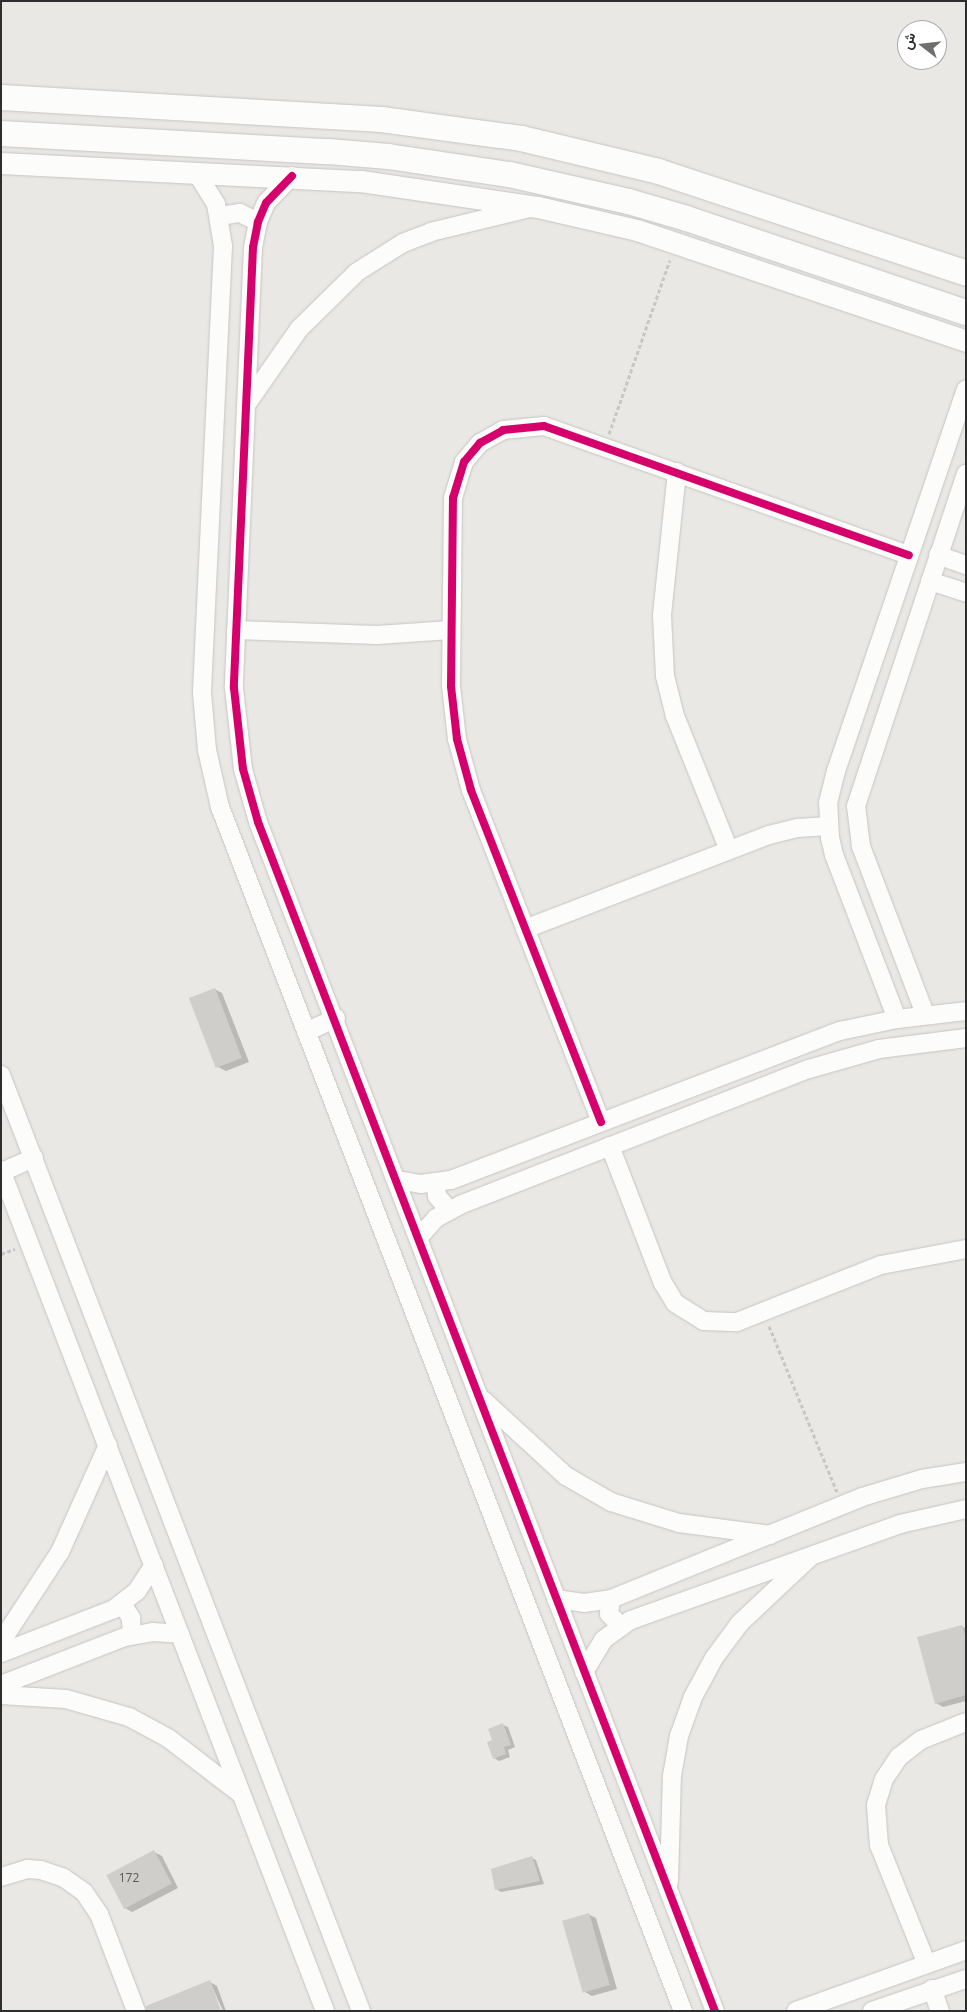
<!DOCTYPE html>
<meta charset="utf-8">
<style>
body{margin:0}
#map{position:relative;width:967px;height:2012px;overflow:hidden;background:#eae8e5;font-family:"Open Sans",Vazirmatn,sans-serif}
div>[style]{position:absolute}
.shadow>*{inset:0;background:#0003}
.building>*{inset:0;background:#d0cecb;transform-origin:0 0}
.path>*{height:3px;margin-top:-1.5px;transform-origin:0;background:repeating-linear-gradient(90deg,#c7c7c7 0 4px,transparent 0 6.5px)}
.roads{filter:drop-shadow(0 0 1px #c5c5c4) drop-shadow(0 0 1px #c5c5c4)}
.minor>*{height:18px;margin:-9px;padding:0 9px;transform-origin:9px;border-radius:9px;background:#fcfcfb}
.tertiary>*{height:21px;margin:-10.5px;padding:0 10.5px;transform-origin:10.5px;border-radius:10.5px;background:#fcfcfb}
.secondary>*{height:25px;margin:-12.5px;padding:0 12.5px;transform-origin:12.5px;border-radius:12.5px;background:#fcfcfb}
.cycleway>*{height:8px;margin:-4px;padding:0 4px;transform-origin:4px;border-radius:4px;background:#d6006c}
span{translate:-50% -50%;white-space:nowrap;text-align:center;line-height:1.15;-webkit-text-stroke:4px #fff;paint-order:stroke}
.number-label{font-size:12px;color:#585857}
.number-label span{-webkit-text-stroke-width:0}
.frame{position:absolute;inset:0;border:2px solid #2e2e2e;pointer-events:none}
.north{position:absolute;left:897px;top:20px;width:50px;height:50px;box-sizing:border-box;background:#fff;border:1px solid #ababab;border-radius:50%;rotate:286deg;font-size:14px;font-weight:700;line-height:20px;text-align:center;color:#2e2e2e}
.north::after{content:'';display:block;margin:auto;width:18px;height:22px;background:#706f6e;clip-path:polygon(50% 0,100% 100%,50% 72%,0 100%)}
</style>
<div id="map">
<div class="shadow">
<i style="clip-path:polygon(214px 989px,222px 993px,249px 1062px,226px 1071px,218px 1067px)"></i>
<i style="clip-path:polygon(966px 1552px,966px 1601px,965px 1600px)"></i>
<i style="clip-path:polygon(962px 1626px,966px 1629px,966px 1701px,943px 1707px,936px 1703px)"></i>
<i style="clip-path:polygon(503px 1725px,508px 1727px,515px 1747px,508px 1750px,510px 1757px,499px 1761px,494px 1758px,493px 1741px)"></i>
<i style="clip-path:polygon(154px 1852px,162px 1856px,178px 1888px,132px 1912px,125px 1908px)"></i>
<i style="clip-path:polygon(532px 1858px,536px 1860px,544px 1884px,501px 1892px,496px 1889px)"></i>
<i style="clip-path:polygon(588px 1914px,596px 1918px,617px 1989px,592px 1996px,585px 1992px)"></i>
<i style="clip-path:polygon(210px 1982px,217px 1986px,226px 2011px,223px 2011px)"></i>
</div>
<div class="building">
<i style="left:215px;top:988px;width:75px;height:28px;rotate:69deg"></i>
<i style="clip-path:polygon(962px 1625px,966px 1638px,966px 1695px,935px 1704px,917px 1637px)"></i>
<i style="clip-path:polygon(503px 1723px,511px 1745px,504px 1747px,506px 1754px,493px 1759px,487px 1742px,492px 1740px,488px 1729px)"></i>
<i style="left:154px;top:1850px;width:38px;height:54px;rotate:62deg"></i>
<i style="clip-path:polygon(532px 1856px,540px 1881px,495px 1890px,491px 1869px)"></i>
<i style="left:589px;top:1913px;width:75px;height:28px;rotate:74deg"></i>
<i style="clip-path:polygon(210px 1980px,221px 2011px,146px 2011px,146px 2006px)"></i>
</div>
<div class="path">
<i style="left:609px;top:434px;width:184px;rotate:-70.7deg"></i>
<i style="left:1px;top:1254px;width:15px;rotate:-20deg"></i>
<i style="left:769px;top:1326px;width:179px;rotate:67.7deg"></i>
</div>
<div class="roads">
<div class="minor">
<i style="left:196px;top:172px;width:38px;rotate:58deg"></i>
<i style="left:216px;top:204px;width:43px;rotate:80.5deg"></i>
<i style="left:223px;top:246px;width:447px;rotate:92.7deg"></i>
<i style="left:202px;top:693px;width:57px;rotate:85deg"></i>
<i style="left:207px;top:750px;width:58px;rotate:77.2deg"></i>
<i style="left:220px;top:807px;width:1290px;rotate:68.97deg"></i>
<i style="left:292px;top:176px;width:37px;rotate:134deg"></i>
<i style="left:266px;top:203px;width:21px;rotate:113deg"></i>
<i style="left:258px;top:222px;width:25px;rotate:101deg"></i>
<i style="left:253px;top:247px;width:441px;rotate:92.5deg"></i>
<i style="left:234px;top:688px;width:81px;rotate:83.7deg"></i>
<i style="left:243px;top:769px;width:55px;rotate:74.2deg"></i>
<i style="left:258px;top:822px;width:1274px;rotate:68.98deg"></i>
<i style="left:220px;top:216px;width:20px;rotate:-9deg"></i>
<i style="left:240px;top:213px;width:20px;rotate:27deg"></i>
<i style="left:246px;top:405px;width:93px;rotate:-55.1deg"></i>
<i style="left:299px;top:329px;width:81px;rotate:-44.5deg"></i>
<i style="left:357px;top:272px;width:54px;rotate:-32.2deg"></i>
<i style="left:403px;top:243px;width:30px;rotate:-21deg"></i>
<i style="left:431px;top:232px;width:98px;rotate:-13.6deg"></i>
<i style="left:677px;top:472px;width:144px;rotate:96deg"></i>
<i style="left:662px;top:615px;width:61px;rotate:87.2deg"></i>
<i style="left:665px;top:676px;width:41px;rotate:76deg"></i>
<i style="left:675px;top:716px;width:144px;rotate:68.1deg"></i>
<i style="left:938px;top:555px;width:30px;rotate:20deg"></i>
<i style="left:930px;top:581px;width:38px;rotate:18deg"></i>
<i style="left:236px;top:630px;width:141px;rotate:2deg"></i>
<i style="left:377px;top:635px;width:74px;rotate:-3.9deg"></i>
<i style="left:525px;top:929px;width:261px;rotate:-21.1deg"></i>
<i style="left:769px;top:835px;width:30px;rotate:-14deg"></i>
<i style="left:798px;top:828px;width:30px;rotate:-4deg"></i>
<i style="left:925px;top:1014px;width:180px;rotate:-110.9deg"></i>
<i style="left:861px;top:846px;width:40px;rotate:-97.1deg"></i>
<i style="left:856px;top:806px;width:350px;rotate:-71.7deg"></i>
<i style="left:897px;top:1019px;width:176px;rotate:-111deg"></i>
<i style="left:834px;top:855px;width:17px;rotate:-103deg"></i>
<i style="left:830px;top:838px;width:35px;rotate:-93deg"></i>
<i style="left:828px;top:803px;width:33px;rotate:-76deg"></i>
<i style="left:836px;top:771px;width:403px;rotate:-71.2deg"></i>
<i style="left:306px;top:1032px;width:33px;rotate:-25deg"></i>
<i style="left:1px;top:1075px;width:1003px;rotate:68.96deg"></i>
<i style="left:601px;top:1122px;width:357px;rotate:-111.4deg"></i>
<i style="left:471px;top:790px;width:53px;rotate:-105.4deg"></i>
<i style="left:457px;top:739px;width:53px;rotate:-96.5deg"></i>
<i style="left:451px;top:686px;width:188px;rotate:-89.4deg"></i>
<i style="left:453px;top:498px;width:38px;rotate:-73deg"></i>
<i style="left:464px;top:462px;width:25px;rotate:-50deg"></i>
<i style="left:480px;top:443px;width:26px;rotate:-29deg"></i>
<i style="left:503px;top:430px;width:41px;rotate:-5.6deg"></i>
<i style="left:544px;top:426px;width:387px;rotate:19.5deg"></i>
<i style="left:610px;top:1146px;width:147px;rotate:68.9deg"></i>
<i style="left:663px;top:1283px;width:23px;rotate:59deg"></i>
<i style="left:675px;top:1303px;width:34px;rotate:32deg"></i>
<i style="left:704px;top:1321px;width:33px;rotate:2deg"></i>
<i style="left:737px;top:1322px;width:155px;rotate:-21.6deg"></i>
<i style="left:881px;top:1265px;width:86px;rotate:-10.7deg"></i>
<i style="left:1px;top:1170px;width:901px;rotate:68.93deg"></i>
<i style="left:2px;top:1172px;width:35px;rotate:-24deg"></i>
<i style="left:398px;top:1180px;width:23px;rotate:10deg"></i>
<i style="left:421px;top:1184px;width:30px;rotate:-8deg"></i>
<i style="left:451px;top:1180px;width:417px;rotate:-21deg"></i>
<i style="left:840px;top:1031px;width:58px;rotate:-11.9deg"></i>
<i style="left:897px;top:1019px;width:69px;rotate:-6.6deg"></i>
<i style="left:436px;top:1183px;width:13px;rotate:86deg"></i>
<i style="left:437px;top:1196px;width:18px;rotate:49deg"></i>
<i style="left:419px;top:1237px;width:25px;rotate:-48deg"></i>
<i style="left:436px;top:1218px;width:30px;rotate:-28deg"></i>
<i style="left:462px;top:1204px;width:372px;rotate:-21.3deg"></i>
<i style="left:809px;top:1069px;width:73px;rotate:-15.9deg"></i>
<i style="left:879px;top:1049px;width:88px;rotate:-7.2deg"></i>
<i style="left:483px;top:1400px;width:113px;rotate:42.5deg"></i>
<i style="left:566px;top:1476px;width:52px;rotate:30deg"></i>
<i style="left:611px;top:1502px;width:71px;rotate:17.2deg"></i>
<i style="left:679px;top:1523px;width:92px;rotate:7.5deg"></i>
<i style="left:556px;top:1599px;width:28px;rotate:8deg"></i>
<i style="left:584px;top:1603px;width:27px;rotate:-8deg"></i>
<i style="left:611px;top:1599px;width:271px;rotate:-22.1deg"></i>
<i style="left:862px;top:1497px;width:63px;rotate:-16.7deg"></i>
<i style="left:922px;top:1479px;width:45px;rotate:-9deg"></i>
<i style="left:611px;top:1599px;width:15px;rotate:98deg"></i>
<i style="left:609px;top:1614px;width:17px;rotate:45deg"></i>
<i style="left:122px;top:1604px;width:17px;rotate:57deg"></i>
<i style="left:131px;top:1618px;width:17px;rotate:87deg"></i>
<i style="left:1px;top:1642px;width:108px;rotate:-56.8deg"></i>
<i style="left:60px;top:1552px;width:117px;rotate:-65.8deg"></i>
<i style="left:1px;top:1653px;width:121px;rotate:-21.3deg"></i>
<i style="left:114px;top:1609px;width:29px;rotate:-38deg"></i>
<i style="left:137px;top:1591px;width:31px;rotate:-57deg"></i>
<i style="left:584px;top:1672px;width:37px;rotate:-59deg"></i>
<i style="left:603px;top:1640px;width:34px;rotate:-36deg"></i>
<i style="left:631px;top:1620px;width:286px;rotate:-19.6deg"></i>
<i style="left:900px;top:1524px;width:68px;rotate:-12.8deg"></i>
<i style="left:1px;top:1685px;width:133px;rotate:-21.2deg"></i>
<i style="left:125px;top:1637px;width:28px;rotate:-10deg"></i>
<i style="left:153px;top:1632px;width:27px;rotate:4deg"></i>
<i style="left:1px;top:1695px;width:65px;rotate:3.5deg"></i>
<i style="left:66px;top:1699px;width:66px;rotate:15.9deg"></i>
<i style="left:129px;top:1717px;width:44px;rotate:28.3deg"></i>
<i style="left:168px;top:1738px;width:92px;rotate:37.5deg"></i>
<i style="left:1px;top:1877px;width:28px;rotate:-17deg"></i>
<i style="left:28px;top:1869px;width:13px;rotate:4deg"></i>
<i style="left:41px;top:1870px;width:24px;rotate:19deg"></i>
<i style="left:64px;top:1878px;width:24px;rotate:35deg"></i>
<i style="left:84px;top:1892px;width:27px;rotate:56deg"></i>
<i style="left:99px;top:1914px;width:104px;rotate:69.1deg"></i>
<i style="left:669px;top:1881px;width:105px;rotate:-88.4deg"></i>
<i style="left:672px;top:1776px;width:41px;rotate:-80.1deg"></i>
<i style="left:679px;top:1736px;width:41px;rotate:-70.3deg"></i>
<i style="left:693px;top:1697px;width:44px;rotate:-61.7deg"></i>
<i style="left:714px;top:1658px;width:44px;rotate:-53.4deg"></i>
<i style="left:740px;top:1623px;width:96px;rotate:-43.3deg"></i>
<i style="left:926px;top:1962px;width:126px;rotate:-111.9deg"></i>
<i style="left:879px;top:1845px;width:40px;rotate:-94.3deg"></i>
<i style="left:876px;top:1805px;width:27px;rotate:-73deg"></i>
<i style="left:884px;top:1779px;width:27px;rotate:-56deg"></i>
<i style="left:899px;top:1757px;width:28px;rotate:-38deg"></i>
<i style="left:921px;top:1740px;width:48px;rotate:-21.8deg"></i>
<i style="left:932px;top:1989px;width:23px;rotate:70deg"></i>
<i style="left:796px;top:2011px;width:181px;rotate:-19.7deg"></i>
<i style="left:872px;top:2011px;width:99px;rotate:-18.8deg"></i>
</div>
<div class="tertiary">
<i style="left:1px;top:163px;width:360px;rotate:2.9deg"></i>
<i style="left:361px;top:181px;width:179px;rotate:8.4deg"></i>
<i style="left:538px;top:207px;width:102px;rotate:13.1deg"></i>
<i style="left:637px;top:230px;width:347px;rotate:18.6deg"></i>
</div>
<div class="secondary">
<i style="left:1px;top:97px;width:381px;rotate:3.3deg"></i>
<i style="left:381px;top:119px;width:141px;rotate:7.7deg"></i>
<i style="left:521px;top:138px;width:141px;rotate:13.5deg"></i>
<i style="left:658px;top:171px;width:324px;rotate:18.3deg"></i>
<i style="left:1px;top:133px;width:327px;rotate:3.2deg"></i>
<i style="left:328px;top:151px;width:60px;rotate:4.8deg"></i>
<i style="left:388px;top:156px;width:122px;rotate:8.5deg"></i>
<i style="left:509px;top:174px;width:122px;rotate:12.8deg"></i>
<i style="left:628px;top:201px;width:60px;rotate:16.3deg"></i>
<i style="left:686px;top:218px;width:295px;rotate:18.6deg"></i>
</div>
</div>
<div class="cycleway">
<i style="left:292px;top:176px;width:37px;rotate:134deg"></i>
<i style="left:266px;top:203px;width:21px;rotate:113deg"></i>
<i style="left:258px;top:222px;width:25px;rotate:101deg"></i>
<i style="left:253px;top:247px;width:441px;rotate:92.5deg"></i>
<i style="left:234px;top:688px;width:81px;rotate:83.7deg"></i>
<i style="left:243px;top:769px;width:55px;rotate:74.2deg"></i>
<i style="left:258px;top:822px;width:1274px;rotate:68.98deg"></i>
<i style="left:601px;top:1122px;width:357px;rotate:-111.4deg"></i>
<i style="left:471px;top:790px;width:53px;rotate:-105.4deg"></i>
<i style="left:457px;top:739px;width:53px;rotate:-96.5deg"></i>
<i style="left:451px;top:686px;width:188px;rotate:-89.4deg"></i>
<i style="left:453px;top:498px;width:38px;rotate:-73deg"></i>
<i style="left:464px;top:462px;width:25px;rotate:-50deg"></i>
<i style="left:480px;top:443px;width:26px;rotate:-29deg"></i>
<i style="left:503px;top:430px;width:41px;rotate:-5.6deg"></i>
<i style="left:544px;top:426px;width:387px;rotate:19.5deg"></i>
</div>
<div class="number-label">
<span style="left:129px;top:1878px">172</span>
</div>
<div class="frame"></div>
<div class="north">ش</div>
</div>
